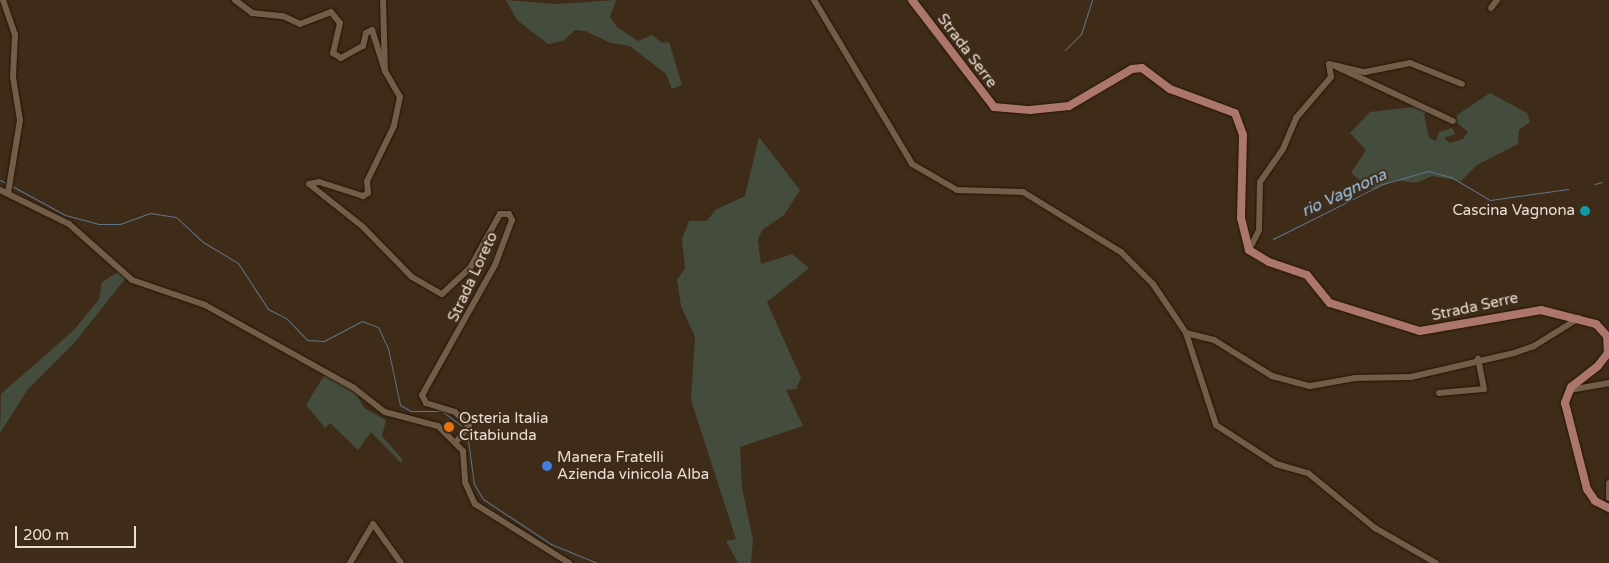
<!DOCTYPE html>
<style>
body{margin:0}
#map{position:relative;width:1609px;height:563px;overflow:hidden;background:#3e2c19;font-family:"Varela Round",sans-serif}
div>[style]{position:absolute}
.green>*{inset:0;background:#444c3d}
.stream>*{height:1px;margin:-0.5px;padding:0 0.5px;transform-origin:0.5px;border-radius:0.5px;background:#5e7689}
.roads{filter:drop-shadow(0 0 1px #251402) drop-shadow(0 0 1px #251402)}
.minor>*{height:6px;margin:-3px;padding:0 3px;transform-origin:3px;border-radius:3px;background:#715d48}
.major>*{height:8px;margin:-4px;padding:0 4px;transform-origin:4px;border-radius:4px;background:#ac766a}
.dots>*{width:14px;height:14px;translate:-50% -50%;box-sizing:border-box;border:2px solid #3e2c19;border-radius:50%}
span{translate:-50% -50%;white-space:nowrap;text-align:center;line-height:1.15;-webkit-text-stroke:4px #3e2c19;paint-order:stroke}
.street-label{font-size:15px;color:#eaded3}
.poi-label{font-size:15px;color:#eaded3}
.right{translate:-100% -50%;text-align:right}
.left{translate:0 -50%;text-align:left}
.water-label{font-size:16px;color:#9dcaef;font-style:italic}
.scale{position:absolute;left:15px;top:526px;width:121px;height:22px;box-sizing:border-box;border:2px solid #eaded3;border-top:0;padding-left:6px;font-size:15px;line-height:18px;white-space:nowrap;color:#eaded3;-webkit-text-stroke:4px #3e2c19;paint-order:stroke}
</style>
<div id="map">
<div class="green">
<i style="clip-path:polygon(506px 0,556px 4px,616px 0,610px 17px,617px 27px,638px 41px,652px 35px,662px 43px,669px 42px,682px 85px,672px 89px,666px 74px,630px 46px,611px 43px,585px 31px,575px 30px,563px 41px,548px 44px,517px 20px)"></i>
<i style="clip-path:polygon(1490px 93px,1527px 113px,1530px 122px,1519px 130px,1518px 144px,1477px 165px,1461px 181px,1432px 176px,1416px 183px,1395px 180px,1373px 190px,1351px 173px,1366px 150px,1350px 133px,1370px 112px,1423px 106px,1431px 113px,1424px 114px,1429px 138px,1436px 141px,1439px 132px,1452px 128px,1455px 134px,1444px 138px,1450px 143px,1463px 139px,1468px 132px,1456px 122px,1457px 115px)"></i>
<i style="clip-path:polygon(759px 137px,800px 190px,784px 215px,762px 230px,758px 240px,761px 264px,792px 254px,809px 268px,767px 302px,801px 378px,796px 389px,786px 390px,803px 426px,740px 447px,742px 488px,753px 540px,751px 563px,738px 563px,726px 541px,736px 539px,691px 400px,695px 337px,681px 306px,677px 280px,685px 268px,682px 239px,689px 221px,707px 221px,715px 210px,745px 196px)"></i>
<i style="clip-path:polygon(118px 272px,125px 279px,75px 342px,28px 389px,0 433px,1px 394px,74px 330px,99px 299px,102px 282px)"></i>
<i style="clip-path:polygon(325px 374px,356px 393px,364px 408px,386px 420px,382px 436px,403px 460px,401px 463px,371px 432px,358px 450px,330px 423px,325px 428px,306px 405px)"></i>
</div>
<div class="stream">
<i style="left:1065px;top:50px;width:23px;rotate:-45deg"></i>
<i style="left:1081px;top:34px;width:36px;rotate:-72deg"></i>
<i style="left:0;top:180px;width:7px;rotate:27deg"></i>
<i style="left:1595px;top:184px;width:7px;rotate:-16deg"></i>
<i style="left:12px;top:186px;width:60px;rotate:28.7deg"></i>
<i style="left:65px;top:215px;width:35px;rotate:15deg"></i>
<i style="left:99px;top:224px;width:21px"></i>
<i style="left:120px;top:224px;width:32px;rotate:-20deg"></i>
<i style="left:150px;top:213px;width:26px;rotate:9deg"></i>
<i style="left:176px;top:217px;width:37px;rotate:43deg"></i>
<i style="left:203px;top:242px;width:41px;rotate:31deg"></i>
<i style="left:238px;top:263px;width:55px;rotate:56.9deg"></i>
<i style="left:268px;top:309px;width:20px;rotate:27deg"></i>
<i style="left:286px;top:318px;width:30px;rotate:46deg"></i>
<i style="left:307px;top:340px;width:17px;rotate:3deg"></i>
<i style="left:324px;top:341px;width:43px;rotate:-27.8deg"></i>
<i style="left:362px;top:321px;width:17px;rotate:21deg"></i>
<i style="left:378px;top:327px;width:23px;rotate:65deg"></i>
<i style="left:388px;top:348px;width:58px;rotate:78.1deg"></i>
<i style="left:400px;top:405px;width:13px;rotate:29deg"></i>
<i style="left:411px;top:411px;width:31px"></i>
<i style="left:442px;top:411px;width:26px;rotate:37deg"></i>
<i style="left:1273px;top:239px;width:123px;rotate:-26.6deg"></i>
<i style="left:1383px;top:184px;width:47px;rotate:-16.1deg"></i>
<i style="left:1428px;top:171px;width:24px;rotate:15deg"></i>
<i style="left:1451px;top:177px;width:45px;rotate:30.5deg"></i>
<i style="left:1490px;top:200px;width:79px;rotate:-8deg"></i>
<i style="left:467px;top:433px;width:51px;rotate:82.2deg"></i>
<i style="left:474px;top:484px;width:17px;rotate:59deg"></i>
<i style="left:483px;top:499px;width:82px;rotate:33.5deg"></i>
<i style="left:551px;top:544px;width:50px;rotate:22.4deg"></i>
</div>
<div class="roads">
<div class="minor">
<i style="left:3px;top:0;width:36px;rotate:71deg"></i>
<i style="left:15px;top:34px;width:43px;rotate:92.7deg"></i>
<i style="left:13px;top:77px;width:44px;rotate:80.8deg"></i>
<i style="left:20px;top:120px;width:74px;rotate:99.3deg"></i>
<i style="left:235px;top:0;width:21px;rotate:37deg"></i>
<i style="left:252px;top:13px;width:31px;rotate:6deg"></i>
<i style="left:283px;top:16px;width:19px;rotate:25deg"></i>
<i style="left:300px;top:24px;width:33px;rotate:-21deg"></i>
<i style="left:331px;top:12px;width:14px;rotate:51deg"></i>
<i style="left:340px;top:23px;width:31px;rotate:103deg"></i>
<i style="left:333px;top:53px;width:9px;rotate:32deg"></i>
<i style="left:341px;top:58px;width:25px;rotate:-29deg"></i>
<i style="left:363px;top:46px;width:13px;rotate:-77deg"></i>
<i style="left:366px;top:33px;width:7px;rotate:-27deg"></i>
<i style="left:372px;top:30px;width:43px;rotate:72.4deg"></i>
<i style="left:383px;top:0;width:71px;rotate:88.4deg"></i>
<i style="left:385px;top:71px;width:30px;rotate:60deg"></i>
<i style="left:400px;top:97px;width:30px;rotate:102deg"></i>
<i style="left:394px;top:126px;width:61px;rotate:116.1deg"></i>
<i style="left:367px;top:181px;width:12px;rotate:85deg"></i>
<i style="left:368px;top:193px;width:6px;rotate:149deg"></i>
<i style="left:363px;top:196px;width:46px;rotate:-162.3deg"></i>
<i style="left:319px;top:182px;width:10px;rotate:169deg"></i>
<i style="left:309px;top:184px;width:68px;rotate:38.4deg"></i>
<i style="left:362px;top:226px;width:71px;rotate:45.6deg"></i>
<i style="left:412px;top:277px;width:34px;rotate:30deg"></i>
<i style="left:442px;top:294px;width:38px;rotate:-43deg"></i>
<i style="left:470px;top:268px;width:62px;rotate:-60.9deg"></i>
<i style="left:500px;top:214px;width:9px"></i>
<i style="left:509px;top:214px;width:7px;rotate:63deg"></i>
<i style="left:512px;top:220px;width:48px;rotate:110.7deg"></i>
<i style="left:495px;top:265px;width:149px;rotate:119.3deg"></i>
<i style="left:422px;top:395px;width:9px;rotate:63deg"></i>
<i style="left:426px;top:403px;width:30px;rotate:17deg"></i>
<i style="left:455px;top:412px;width:20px;rotate:45deg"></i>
<i style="left:469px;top:426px;width:19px;rotate:129deg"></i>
<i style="left:814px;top:0;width:191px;rotate:59.1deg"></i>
<i style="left:912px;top:164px;width:52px;rotate:30deg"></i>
<i style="left:957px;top:190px;width:66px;rotate:1.7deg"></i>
<i style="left:1023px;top:192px;width:115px;rotate:31.5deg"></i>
<i style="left:1121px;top:252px;width:45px;rotate:45deg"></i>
<i style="left:1153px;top:284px;width:59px;rotate:56deg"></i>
<i style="left:1186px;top:333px;width:97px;rotate:71.9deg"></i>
<i style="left:1216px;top:425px;width:72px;rotate:33deg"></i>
<i style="left:1276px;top:464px;width:33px;rotate:16deg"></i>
<i style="left:1308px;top:473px;width:87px;rotate:39.4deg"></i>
<i style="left:1375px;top:528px;width:70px;rotate:29.8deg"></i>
<i style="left:1491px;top:8px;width:10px;rotate:-53deg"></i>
<i style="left:1329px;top:64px;width:37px;rotate:13deg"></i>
<i style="left:1365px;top:72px;width:46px;rotate:-11.3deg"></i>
<i style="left:1410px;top:63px;width:56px;rotate:22deg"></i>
<i style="left:1335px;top:66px;width:130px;rotate:25deg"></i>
<i style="left:0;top:190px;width:77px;rotate:26.2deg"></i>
<i style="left:69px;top:224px;width:84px;rotate:41.6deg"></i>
<i style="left:132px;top:280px;width:77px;rotate:18.9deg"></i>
<i style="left:205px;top:305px;width:171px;rotate:29.1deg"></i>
<i style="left:354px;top:388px;width:39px;rotate:38deg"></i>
<i style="left:385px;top:412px;width:55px;rotate:14.8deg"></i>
<i style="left:438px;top:426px;width:35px;rotate:45deg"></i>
<i style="left:463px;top:451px;width:31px;rotate:86deg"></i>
<i style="left:465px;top:482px;width:24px;rotate:66deg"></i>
<i style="left:475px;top:504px;width:111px;rotate:32.1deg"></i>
<i style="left:1249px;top:250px;width:22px;rotate:-63deg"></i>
<i style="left:1259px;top:230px;width:48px;rotate:-88.8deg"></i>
<i style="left:1260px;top:182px;width:40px;rotate:-55.1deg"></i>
<i style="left:1283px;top:149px;width:34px;rotate:-67deg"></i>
<i style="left:1296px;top:118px;width:54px;rotate:-49.5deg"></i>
<i style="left:1331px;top:77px;width:13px;rotate:-99deg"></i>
<i style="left:1186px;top:333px;width:29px;rotate:14deg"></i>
<i style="left:1214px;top:340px;width:68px;rotate:31.8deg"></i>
<i style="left:1272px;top:376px;width:39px;rotate:15deg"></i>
<i style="left:1310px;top:386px;width:46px;rotate:-10.1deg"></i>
<i style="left:1355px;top:378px;width:56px;rotate:-1deg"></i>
<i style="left:1411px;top:377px;width:106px;rotate:-13.1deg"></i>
<i style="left:1514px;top:353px;width:21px;rotate:-19deg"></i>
<i style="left:1534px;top:346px;width:53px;rotate:-31.9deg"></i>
<i style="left:1570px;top:390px;width:40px;rotate:-10deg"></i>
<i style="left:1439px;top:393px;width:45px;rotate:-5.1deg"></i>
<i style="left:1484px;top:389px;width:31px;rotate:-101deg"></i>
<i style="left:1609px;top:483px;width:15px;rotate:90deg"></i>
<i style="left:350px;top:563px;width:45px;rotate:-59.5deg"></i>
<i style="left:373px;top:524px;width:48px;rotate:54.3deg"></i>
</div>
<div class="major">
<i style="left:912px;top:0;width:135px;rotate:52.5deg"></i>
<i style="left:994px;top:107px;width:36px;rotate:5deg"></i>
<i style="left:1030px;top:110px;width:39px;rotate:-6deg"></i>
<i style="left:1069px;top:106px;width:73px;rotate:-30.4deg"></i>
<i style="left:1132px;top:69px;width:10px;rotate:-6deg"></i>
<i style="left:1142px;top:68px;width:35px;rotate:37deg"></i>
<i style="left:1170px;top:89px;width:69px;rotate:20.3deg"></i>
<i style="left:1235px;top:113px;width:23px;rotate:70deg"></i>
<i style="left:1243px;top:135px;width:83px;rotate:91.4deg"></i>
<i style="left:1241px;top:218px;width:33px;rotate:76deg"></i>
<i style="left:1249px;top:250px;width:23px;rotate:31deg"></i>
<i style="left:1269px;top:262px;width:40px;rotate:18.9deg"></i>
<i style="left:1307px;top:275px;width:36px;rotate:51deg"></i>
<i style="left:1330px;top:303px;width:94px;rotate:17.3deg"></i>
<i style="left:1420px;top:331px;width:123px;rotate:-9.8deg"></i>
<i style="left:1541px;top:310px;width:57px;rotate:14.3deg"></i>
<i style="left:1596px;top:324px;width:16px;rotate:47deg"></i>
<i style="left:1607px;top:336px;width:17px;rotate:87deg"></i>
<i style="left:1608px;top:353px;width:16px;rotate:128deg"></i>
<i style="left:1598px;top:366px;width:34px;rotate:142deg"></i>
<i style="left:1571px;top:387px;width:17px;rotate:111deg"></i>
<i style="left:1565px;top:403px;width:89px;rotate:75.7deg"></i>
<i style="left:1587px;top:489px;width:14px;rotate:56deg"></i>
<i style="left:1595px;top:501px;width:16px;rotate:27deg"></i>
</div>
</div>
<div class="dots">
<i style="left:1585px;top:211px;background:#0f9aa8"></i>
<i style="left:449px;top:427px;background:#e8710a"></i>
<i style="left:547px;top:466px;background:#3f7fe0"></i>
</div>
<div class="street-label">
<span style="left:967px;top:51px;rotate:53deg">Strada Serre</span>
<span style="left:473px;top:277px;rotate:-65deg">Strada Loreto</span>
<span style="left:1475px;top:307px;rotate:-12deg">Strada Serre</span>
</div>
<div class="poi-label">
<span class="right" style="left:1575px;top:211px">Cascina Vagnona</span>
<span class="left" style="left:459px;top:427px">Osteria Italia<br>Citabiunda</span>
<span class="left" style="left:557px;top:466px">Manera Fratelli<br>Azienda vinicola Alba</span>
</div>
<div class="water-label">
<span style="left:1344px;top:193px;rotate:-25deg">rio Vagnona</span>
</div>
<div class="scale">200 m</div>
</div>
